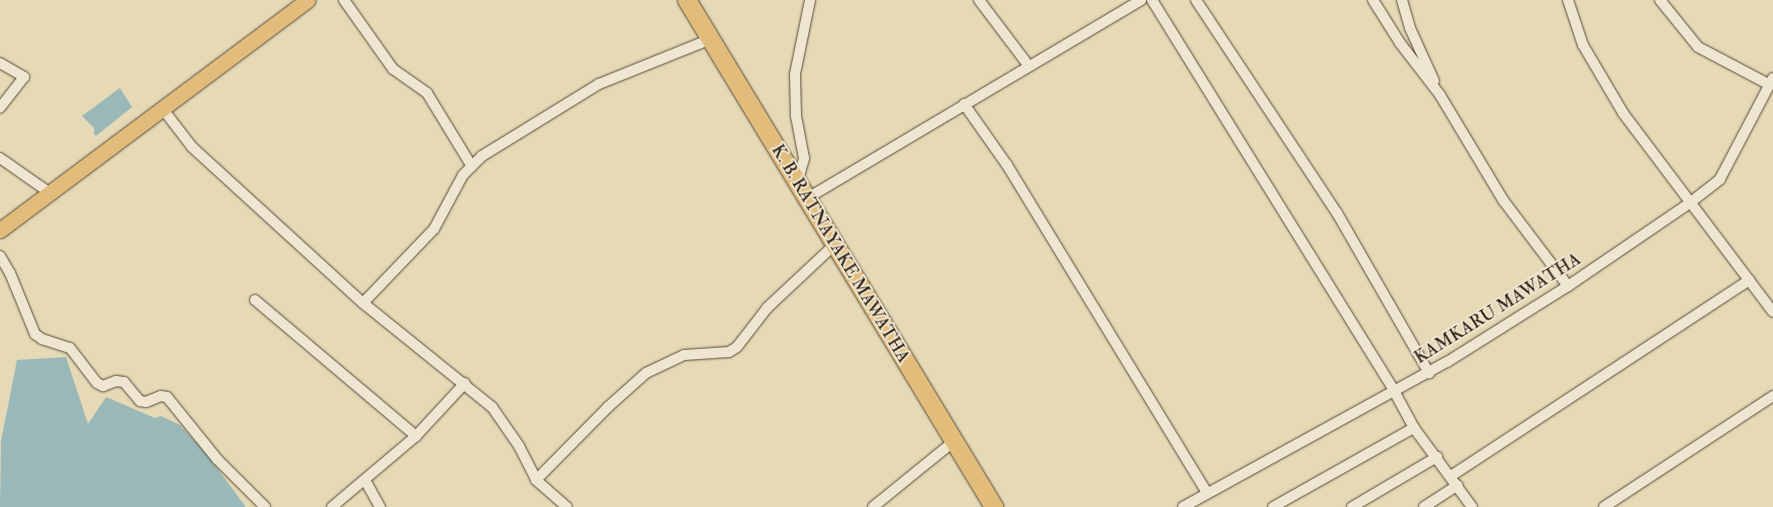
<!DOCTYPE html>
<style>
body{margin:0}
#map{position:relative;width:1773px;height:507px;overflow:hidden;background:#e5d9b6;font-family:"IM FELL Double Pica",serif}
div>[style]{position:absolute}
.water>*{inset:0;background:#9ab8b8}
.roads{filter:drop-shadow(0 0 1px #574836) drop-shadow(0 0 1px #574836)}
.street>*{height:10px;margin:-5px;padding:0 5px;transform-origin:5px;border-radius:5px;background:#eee6d0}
.primary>*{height:15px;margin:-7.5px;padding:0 7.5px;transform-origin:7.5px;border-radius:7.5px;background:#e2bc7b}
.highway>*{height:18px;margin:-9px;padding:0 9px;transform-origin:9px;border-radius:9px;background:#e2bc7b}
span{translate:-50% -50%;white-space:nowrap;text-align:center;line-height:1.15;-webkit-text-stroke:4px #eee6d0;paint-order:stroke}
.street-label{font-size:18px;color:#28180b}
</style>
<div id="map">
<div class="water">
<i style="clip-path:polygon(120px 88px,132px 107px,96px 136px,94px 134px,94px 128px,82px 116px)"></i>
<i style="clip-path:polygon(66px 357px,88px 424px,106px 397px,155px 418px,161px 416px,180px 425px,205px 452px,246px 507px,0 507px,1px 441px,17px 360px)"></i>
</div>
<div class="roads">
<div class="street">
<i style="left:344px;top:0;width:85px;rotate:54.6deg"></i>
<i style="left:393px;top:69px;width:42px;rotate:35.2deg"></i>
<i style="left:427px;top:93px;width:84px;rotate:58.6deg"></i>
<i style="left:979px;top:0;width:83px;rotate:52.9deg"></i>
<i style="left:1152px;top:0;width:460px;rotate:58.2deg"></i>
<i style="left:1394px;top:391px;width:42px;rotate:61.6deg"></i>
<i style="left:1414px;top:428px;width:98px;rotate:53.7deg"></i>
<i style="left:1196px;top:0;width:255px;rotate:56.5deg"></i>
<i style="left:1337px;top:213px;width:185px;rotate:60.1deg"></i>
<i style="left:1373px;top:0;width:51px;rotate:57.9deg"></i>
<i style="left:1400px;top:43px;width:66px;rotate:52.4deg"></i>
<i style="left:1440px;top:95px;width:122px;rotate:59deg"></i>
<i style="left:1503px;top:200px;width:108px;rotate:52.9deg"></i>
<i style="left:1402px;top:0;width:29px;rotate:74deg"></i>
<i style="left:1410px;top:28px;width:58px;rotate:65.6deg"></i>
<i style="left:1568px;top:0;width:47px;rotate:71.6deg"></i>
<i style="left:1583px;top:45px;width:79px;rotate:59.5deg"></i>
<i style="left:1623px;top:113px;width:249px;rotate:53deg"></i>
<i style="left:1660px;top:0;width:60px;rotate:51deg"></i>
<i style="left:1698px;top:47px;width:81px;rotate:27.8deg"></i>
<i style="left:0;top:63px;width:28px;rotate:30deg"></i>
<i style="left:24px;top:77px;width:39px;rotate:128deg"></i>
<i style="left:964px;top:104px;width:75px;rotate:54.8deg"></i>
<i style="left:1007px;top:165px;width:384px;rotate:58.6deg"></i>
<i style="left:162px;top:108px;width:49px;rotate:52.4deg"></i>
<i style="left:192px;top:147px;width:231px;rotate:42.4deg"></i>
<i style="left:363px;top:303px;width:166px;rotate:38.9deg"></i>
<i style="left:492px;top:407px;width:47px;rotate:55.3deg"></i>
<i style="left:519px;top:446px;width:38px;rotate:63deg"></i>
<i style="left:536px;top:480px;width:41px;rotate:41.1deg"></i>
<i style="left:0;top:158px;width:61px;rotate:35deg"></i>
<i style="left:797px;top:183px;width:26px;rotate:-74deg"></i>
<i style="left:804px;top:158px;width:43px;rotate:-100.8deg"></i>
<i style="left:796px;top:116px;width:42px;rotate:-91.4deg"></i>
<i style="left:795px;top:74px;width:76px;rotate:-78.5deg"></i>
<i style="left:806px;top:199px;width:390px;rotate:-30.7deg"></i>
<i style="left:0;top:256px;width:20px;rotate:60deg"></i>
<i style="left:10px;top:273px;width:66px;rotate:67.7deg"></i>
<i style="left:35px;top:334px;width:9px;rotate:36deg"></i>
<i style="left:42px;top:339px;width:29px;rotate:18deg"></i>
<i style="left:70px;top:348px;width:44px;rotate:52.4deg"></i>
<i style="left:97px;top:383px;width:7px;rotate:27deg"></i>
<i style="left:103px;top:386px;width:14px;rotate:-21deg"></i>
<i style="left:116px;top:381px;width:8px;rotate:7deg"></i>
<i style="left:124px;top:382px;width:25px;rotate:50deg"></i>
<i style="left:140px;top:401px;width:6px;rotate:9deg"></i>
<i style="left:146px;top:402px;width:16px;rotate:-22deg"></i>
<i style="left:161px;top:396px;width:6px;rotate:9deg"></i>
<i style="left:167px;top:397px;width:80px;rotate:51.1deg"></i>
<i style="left:217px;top:459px;width:68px;rotate:45deg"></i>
<i style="left:255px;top:300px;width:211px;rotate:40.2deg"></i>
<i style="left:363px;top:303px;width:103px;rotate:-46.2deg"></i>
<i style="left:434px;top:229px;width:61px;rotate:-61.8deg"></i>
<i style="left:463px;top:175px;width:27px;rotate:-45deg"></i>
<i style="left:482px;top:156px;width:137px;rotate:-31.6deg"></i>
<i style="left:599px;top:84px;width:121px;rotate:-21.9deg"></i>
<i style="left:1451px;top:476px;width:357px;rotate:-33.3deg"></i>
<i style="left:365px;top:480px;width:31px;rotate:61deg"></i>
<i style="left:536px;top:480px;width:103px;rotate:-45.4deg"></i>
<i style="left:608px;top:407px;width:51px;rotate:-41.8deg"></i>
<i style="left:646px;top:373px;width:42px;rotate:-25.3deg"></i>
<i style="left:684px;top:355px;width:45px;rotate:-3.8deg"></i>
<i style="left:729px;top:352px;width:9px;rotate:-32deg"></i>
<i style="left:737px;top:347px;width:49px;rotate:-52.4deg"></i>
<i style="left:767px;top:308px;width:92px;rotate:-43.2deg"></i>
<i style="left:332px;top:507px;width:110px;rotate:-40.2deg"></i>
<i style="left:416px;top:436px;width:72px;rotate:-47.2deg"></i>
<i style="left:873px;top:507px;width:103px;rotate:-39.1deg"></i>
<i style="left:1183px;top:507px;width:301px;rotate:-28.8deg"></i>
<i style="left:1447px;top:362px;width:143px;rotate:-32.1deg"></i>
<i style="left:1568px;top:286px;width:149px;rotate:-34.3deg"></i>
<i style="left:1691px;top:202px;width:37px;rotate:-38deg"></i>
<i style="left:1720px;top:179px;width:114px;rotate:-62.3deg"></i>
<i style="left:1273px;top:507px;width:162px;rotate:-29.3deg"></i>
<i style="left:1352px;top:507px;width:99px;rotate:-30.5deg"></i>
<i style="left:1424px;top:507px;width:40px;rotate:-32.9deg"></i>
<i style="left:1604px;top:507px;width:202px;rotate:-33.3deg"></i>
</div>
<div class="primary">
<i style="left:0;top:230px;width:384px;rotate:-36.8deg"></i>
</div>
<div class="highway">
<i style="left:687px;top:0;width:593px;rotate:58.8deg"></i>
</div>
</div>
<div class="street-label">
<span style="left:840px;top:254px;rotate:59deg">K. B. RATNAYAKE MAWATHA</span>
<span style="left:1498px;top:309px;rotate:-32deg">KAMKARU MAWATHA</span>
</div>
</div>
